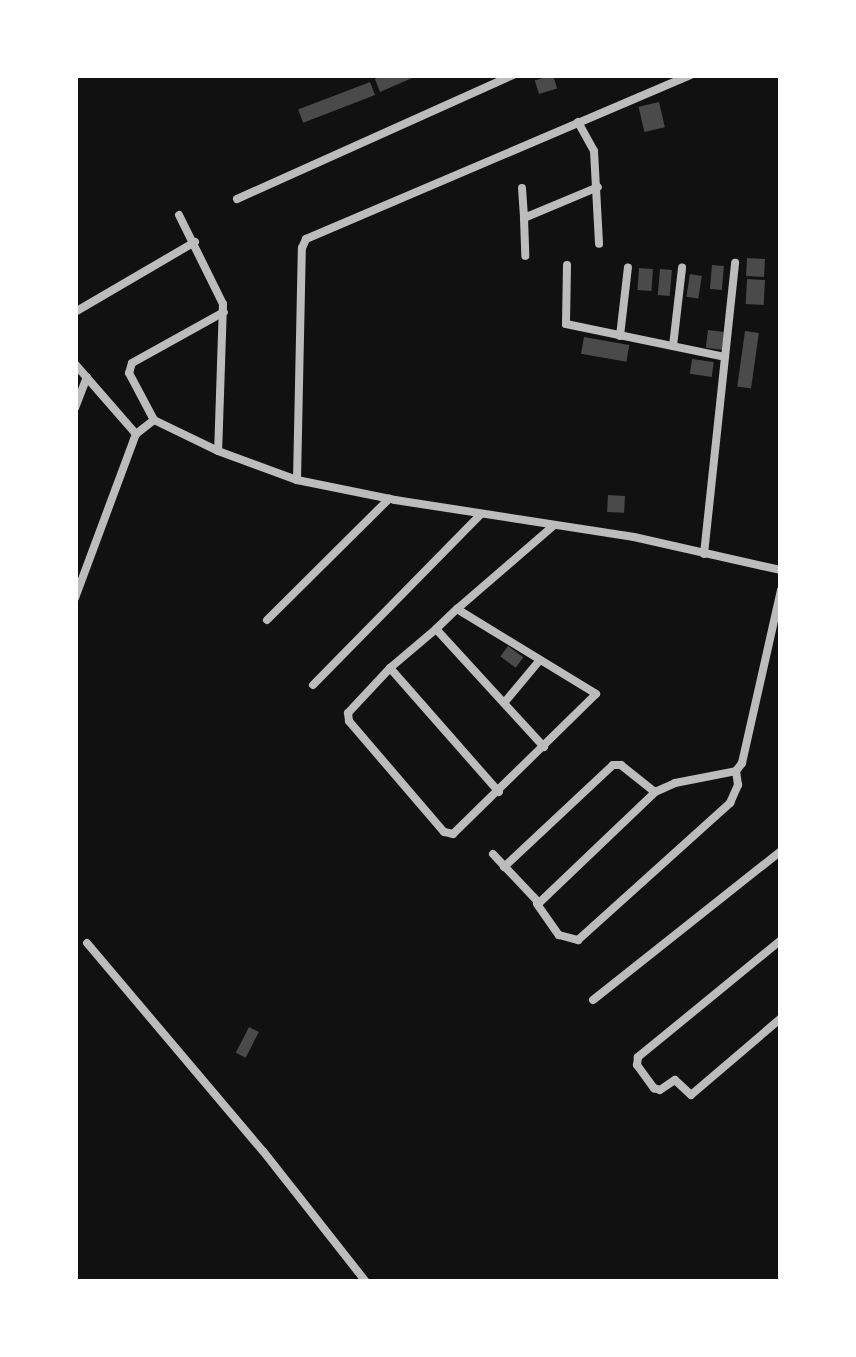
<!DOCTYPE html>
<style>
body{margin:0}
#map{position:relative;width:856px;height:1357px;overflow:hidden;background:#111;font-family:"IBM Plex Sans",sans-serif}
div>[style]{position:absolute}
.building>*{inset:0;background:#4a4a4a;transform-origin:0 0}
.minor>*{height:8px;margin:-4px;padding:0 4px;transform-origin:4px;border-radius:4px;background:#bcbcbc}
span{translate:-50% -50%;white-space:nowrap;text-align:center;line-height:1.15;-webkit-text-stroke:10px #fff;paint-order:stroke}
.frame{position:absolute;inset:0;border:78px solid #fff;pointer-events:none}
</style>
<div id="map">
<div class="building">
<i style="clip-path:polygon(384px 75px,419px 75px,380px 92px,375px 79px)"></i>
<i style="left:553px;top:75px;width:14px;height:19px;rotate:73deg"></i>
<i style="left:370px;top:82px;width:14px;height:77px;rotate:69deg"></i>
<i style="left:659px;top:102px;width:26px;height:21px;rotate:77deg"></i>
<i style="left:747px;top:258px;width:18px;height:18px;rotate:3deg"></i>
<i style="left:712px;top:265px;width:12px;height:24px;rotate:5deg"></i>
<i style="left:639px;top:268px;width:14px;height:22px;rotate:4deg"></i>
<i style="left:660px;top:269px;width:12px;height:26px;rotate:5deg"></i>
<i style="left:690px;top:274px;width:12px;height:23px;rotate:9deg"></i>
<i style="left:747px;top:279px;width:18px;height:25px;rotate:3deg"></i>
<i style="left:708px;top:330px;width:16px;height:18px;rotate:7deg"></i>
<i style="left:745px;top:331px;width:14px;height:56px;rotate:8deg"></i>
<i style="left:584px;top:337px;width:46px;height:17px;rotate:10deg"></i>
<i style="left:692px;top:359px;width:22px;height:15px;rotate:8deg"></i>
<i style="left:608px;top:495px;width:17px;height:17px;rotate:3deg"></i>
<i style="left:508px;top:646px;width:19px;height:13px;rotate:36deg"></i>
<i style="left:249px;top:1027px;width:11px;height:29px;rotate:27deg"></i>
</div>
<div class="minor">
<i style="left:578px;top:122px;width:33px;rotate:61deg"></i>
<i style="left:594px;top:151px;width:93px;rotate:86.9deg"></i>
<i style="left:522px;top:188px;width:30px;rotate:86deg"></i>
<i style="left:524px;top:218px;width:80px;rotate:-22.7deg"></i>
<i style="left:237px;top:199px;width:303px;rotate:-24.2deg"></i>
<i style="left:179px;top:215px;width:99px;rotate:63.7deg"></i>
<i style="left:223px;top:304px;width:147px;rotate:91.9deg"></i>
<i style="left:524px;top:218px;width:38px;rotate:88deg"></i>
<i style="left:567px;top:265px;width:59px;rotate:91deg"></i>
<i style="left:566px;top:324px;width:162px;rotate:11.7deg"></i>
<i style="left:75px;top:312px;width:139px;rotate:-30.3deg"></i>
<i style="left:620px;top:336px;width:69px;rotate:-83.4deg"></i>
<i style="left:673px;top:346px;width:79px;rotate:-83.4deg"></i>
<i style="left:75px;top:364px;width:93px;rotate:48.9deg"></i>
<i style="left:75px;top:408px;width:33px;rotate:-69deg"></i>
<i style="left:154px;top:420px;width:53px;rotate:-118deg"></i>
<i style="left:129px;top:373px;width:10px;rotate:-73deg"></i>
<i style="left:132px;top:363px;width:105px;rotate:-29deg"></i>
<i style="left:297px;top:480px;width:232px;rotate:-88.8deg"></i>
<i style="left:302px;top:248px;width:10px;rotate:-66deg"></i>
<i style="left:306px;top:239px;width:418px;rotate:-23.1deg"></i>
<i style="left:704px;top:554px;width:293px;rotate:-83.9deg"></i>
<i style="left:75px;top:598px;width:175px;rotate:-69.6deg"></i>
<i style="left:136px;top:434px;width:23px;rotate:-38deg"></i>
<i style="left:154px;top:420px;width:71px;rotate:25.8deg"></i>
<i style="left:218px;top:451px;width:84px;rotate:20.2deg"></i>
<i style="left:297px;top:480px;width:100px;rotate:11.5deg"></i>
<i style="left:395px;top:500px;width:242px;rotate:8.8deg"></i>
<i style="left:634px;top:537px;width:151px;rotate:12.7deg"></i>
<i style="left:457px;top:609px;width:163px;rotate:31.4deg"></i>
<i style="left:596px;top:694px;width:200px;rotate:135.6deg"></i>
<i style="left:453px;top:834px;width:9px;rotate:-167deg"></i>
<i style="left:444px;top:832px;width:146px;rotate:-130.6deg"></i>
<i style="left:349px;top:721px;width:8px;rotate:-97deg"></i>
<i style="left:348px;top:713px;width:62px;rotate:-47deg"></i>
<i style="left:390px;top:668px;width:60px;rotate:-40.3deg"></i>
<i style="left:436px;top:629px;width:29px;rotate:-44deg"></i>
<i style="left:457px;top:609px;width:127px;rotate:-40.8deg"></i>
<i style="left:267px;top:620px;width:172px;rotate:-44.8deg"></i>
<i style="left:436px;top:629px;width:160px;rotate:47.5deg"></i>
<i style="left:390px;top:668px;width:165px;rotate:48.7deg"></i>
<i style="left:313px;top:685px;width:238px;rotate:-45.5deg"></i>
<i style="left:504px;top:703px;width:56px;rotate:-50.1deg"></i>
<i style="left:493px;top:854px;width:67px;rotate:46.8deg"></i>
<i style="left:539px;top:903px;width:161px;rotate:-43.7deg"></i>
<i style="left:655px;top:792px;width:22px;rotate:-24deg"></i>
<i style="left:675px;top:783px;width:62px;rotate:-11.1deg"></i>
<i style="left:736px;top:771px;width:10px;rotate:-53deg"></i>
<i style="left:742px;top:763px;width:177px;rotate:-77.3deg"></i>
<i style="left:504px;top:867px;width:149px;rotate:-43.1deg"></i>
<i style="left:613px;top:765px;width:8px"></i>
<i style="left:621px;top:765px;width:43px;rotate:38.5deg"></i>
<i style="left:537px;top:904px;width:38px;rotate:55deg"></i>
<i style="left:559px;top:935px;width:20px;rotate:15deg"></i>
<i style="left:578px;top:940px;width:205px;rotate:-42deg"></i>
<i style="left:730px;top:803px;width:20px;rotate:-66deg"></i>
<i style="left:738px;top:785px;width:14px;rotate:-98deg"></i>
<i style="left:781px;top:940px;width:185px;rotate:140.7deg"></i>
<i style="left:638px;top:1057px;width:8px;rotate:97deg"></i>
<i style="left:637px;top:1065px;width:29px;rotate:54deg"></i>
<i style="left:654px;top:1088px;width:6px;rotate:18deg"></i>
<i style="left:660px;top:1090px;width:18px;rotate:-34deg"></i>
<i style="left:675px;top:1080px;width:22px;rotate:43deg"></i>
<i style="left:691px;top:1095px;width:118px;rotate:-40.5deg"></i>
<i style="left:87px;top:943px;width:272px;rotate:49.8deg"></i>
<i style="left:263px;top:1151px;width:167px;rotate:51.8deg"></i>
<i style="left:593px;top:1000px;width:240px;rotate:-38.4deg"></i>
</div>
<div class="frame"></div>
</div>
